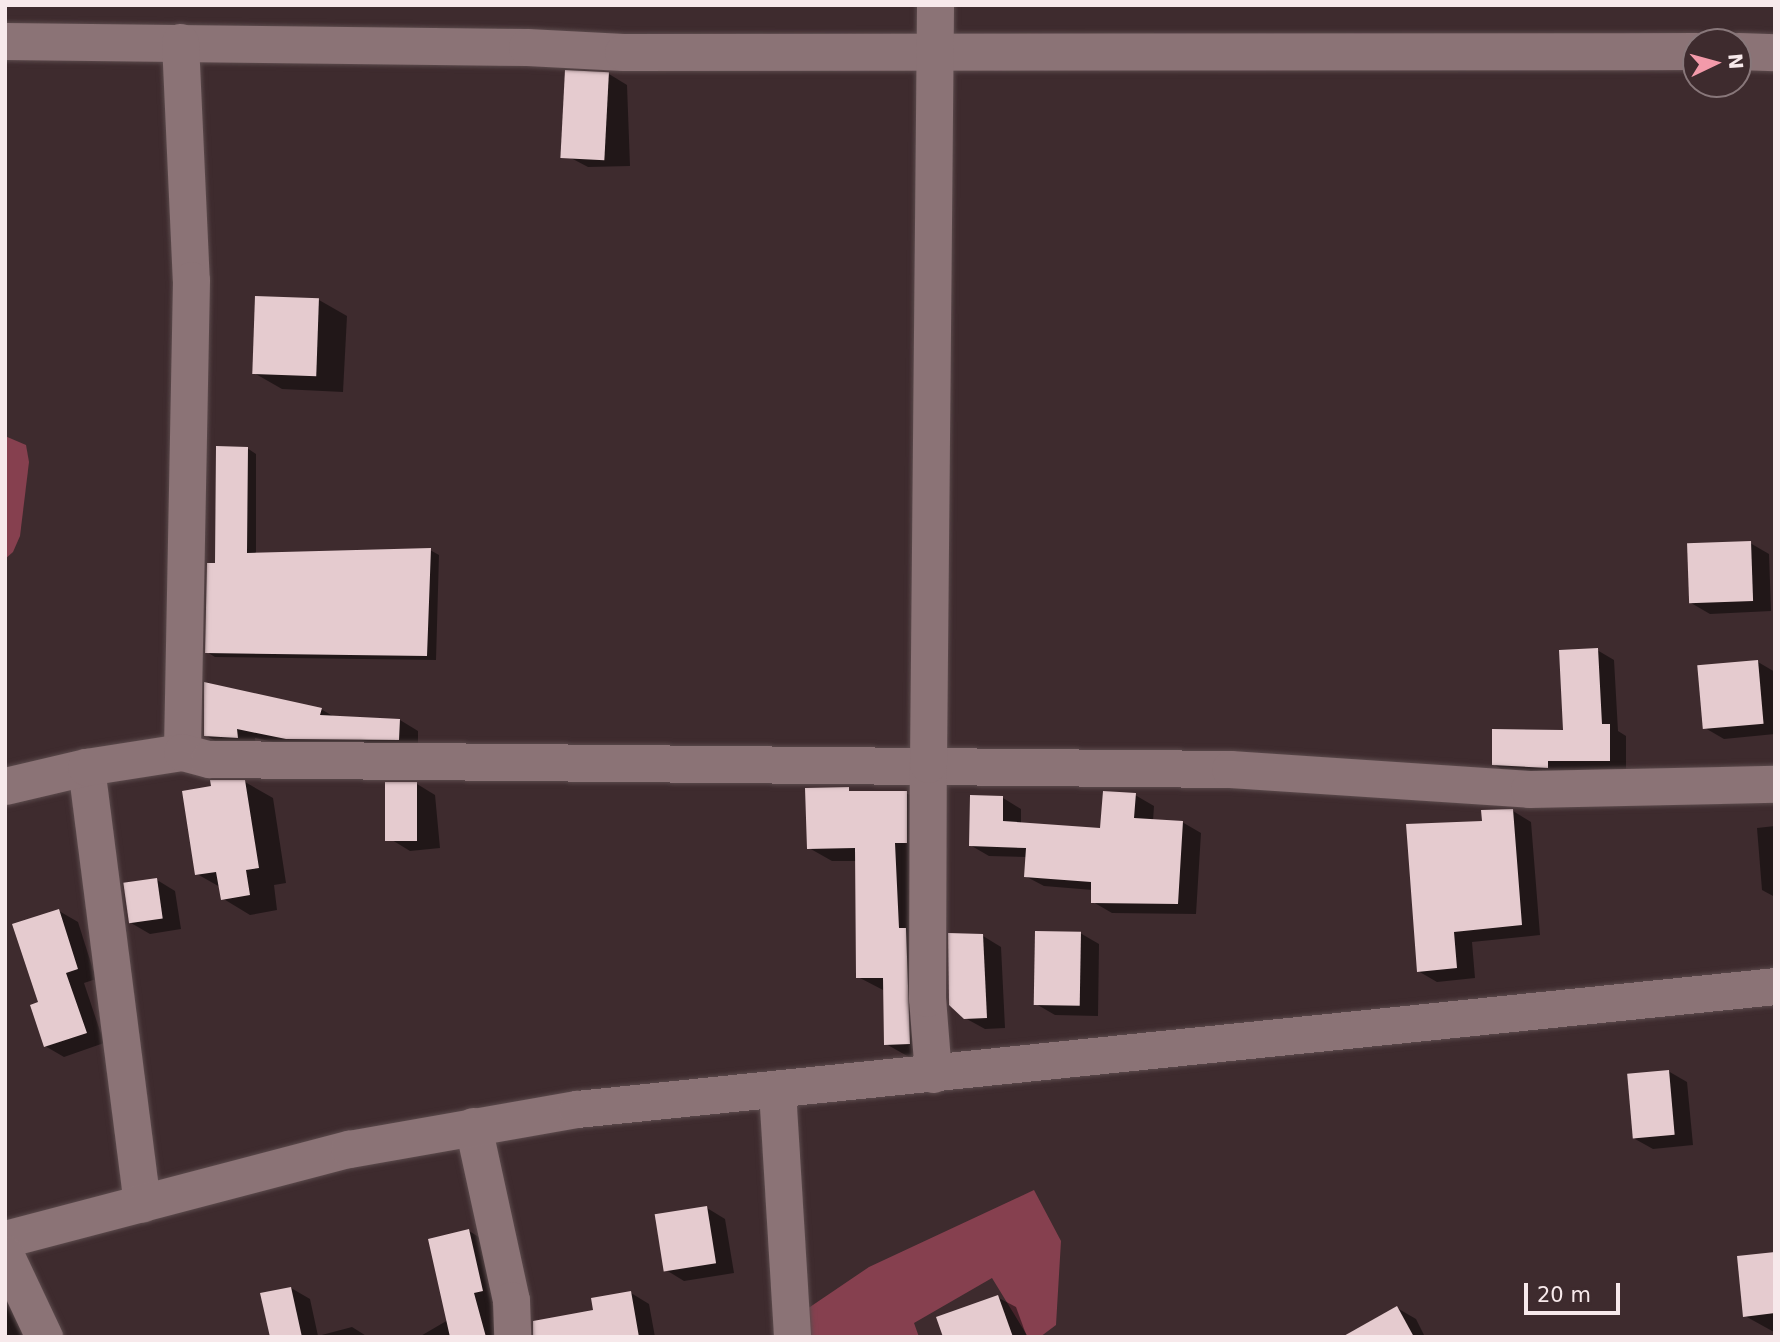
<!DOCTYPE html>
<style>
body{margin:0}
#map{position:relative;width:1780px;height:1342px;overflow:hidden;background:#3e2b2e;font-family:"DejaVu Sans",sans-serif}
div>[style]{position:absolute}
.green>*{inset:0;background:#86404f}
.shadow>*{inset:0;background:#0007}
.building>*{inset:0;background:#e5cbcf;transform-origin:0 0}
.roads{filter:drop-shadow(0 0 2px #5c4b4d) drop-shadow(0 0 2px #5c4b4d)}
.minor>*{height:37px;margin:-18.5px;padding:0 18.5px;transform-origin:18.5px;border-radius:18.5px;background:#8b7376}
span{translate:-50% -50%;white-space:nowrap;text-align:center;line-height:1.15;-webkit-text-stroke:7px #3e2b2e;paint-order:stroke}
.frame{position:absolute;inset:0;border:7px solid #f7e9eb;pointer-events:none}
.north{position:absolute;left:1682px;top:28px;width:70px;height:70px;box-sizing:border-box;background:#3e2b2e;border:2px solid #88777a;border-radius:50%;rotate:85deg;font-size:19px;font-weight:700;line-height:28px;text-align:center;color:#f7e9eb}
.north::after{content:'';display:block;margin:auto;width:24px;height:32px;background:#f39aaa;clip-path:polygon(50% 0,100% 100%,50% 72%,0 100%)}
.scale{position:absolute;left:1524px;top:1283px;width:96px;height:32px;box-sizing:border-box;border:4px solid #f7e9eb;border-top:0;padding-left:9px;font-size:21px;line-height:24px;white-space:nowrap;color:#f7e9eb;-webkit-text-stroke:5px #3e2b2e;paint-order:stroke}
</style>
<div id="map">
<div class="green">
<i style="clip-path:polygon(5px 436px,26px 445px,29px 462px,20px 536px,13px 552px,5px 559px)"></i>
<i style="clip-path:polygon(1034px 1190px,1061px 1241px,1056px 1325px,1040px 1337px,1028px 1337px,992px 1278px,914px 1323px,919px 1337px,802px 1337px,807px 1309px,869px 1267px)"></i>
</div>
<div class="shadow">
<i style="clip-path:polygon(609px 74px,627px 85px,630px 166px,588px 167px,569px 157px)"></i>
<i style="clip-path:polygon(319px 300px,347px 316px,343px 392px,282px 389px,254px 373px)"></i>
<i style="clip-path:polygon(247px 448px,256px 454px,256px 554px,389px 554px,390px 549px,430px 550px,439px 555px,436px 660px,215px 657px,207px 652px,217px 565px)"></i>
<i style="clip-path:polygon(1750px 543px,1769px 554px,1771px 611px,1710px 614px,1691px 603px)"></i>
<i style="clip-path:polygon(1597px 650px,1614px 660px,1618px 731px,1626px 736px,1626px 769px,1564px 770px,1564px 776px,1510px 774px,1493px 764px,1565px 732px)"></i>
<i style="clip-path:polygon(1758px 662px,1775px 672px,1775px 734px,1724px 739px,1705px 728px)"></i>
<i style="clip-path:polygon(321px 709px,336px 718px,400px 720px,418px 731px,418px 750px,306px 749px,255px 738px,256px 748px,224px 746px,205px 735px)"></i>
<i style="clip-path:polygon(245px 782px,273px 798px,286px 883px,274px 885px,277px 910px,250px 915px,222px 898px,220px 887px,197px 874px)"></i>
<i style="clip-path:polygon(417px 784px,435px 795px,440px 848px,410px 851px,392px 840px)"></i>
<i style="clip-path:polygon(906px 793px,929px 806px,932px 1056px,909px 1057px,886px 1044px,885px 991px,858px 977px,857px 861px,832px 861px,809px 848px)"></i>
<i style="clip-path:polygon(1135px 795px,1154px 806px,1153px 821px,1182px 822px,1201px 833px,1196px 914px,1112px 913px,1093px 902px,1093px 890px,1044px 886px,1025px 876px,1027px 857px,989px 856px,970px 845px,1003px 798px,1021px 809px,1021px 824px,1102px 830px)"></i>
<i style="clip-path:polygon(1513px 811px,1531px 822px,1540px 935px,1472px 942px,1475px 978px,1437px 982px,1418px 971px,1483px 823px)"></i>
<i style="clip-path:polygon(1775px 826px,1775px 897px,1762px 890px,1757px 828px)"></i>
<i style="clip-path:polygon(157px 880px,175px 891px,181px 929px,150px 934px,131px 923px)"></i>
<i style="clip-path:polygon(59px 911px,78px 922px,96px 979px,84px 983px,104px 1043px,64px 1057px,45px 1046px,40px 1003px)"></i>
<i style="clip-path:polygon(1080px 933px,1099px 944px,1098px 1016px,1055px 1015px,1036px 1004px)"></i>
<i style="clip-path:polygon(983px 936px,1001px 947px,1005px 1028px,985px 1029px,965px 1018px)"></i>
<i style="clip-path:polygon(1668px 1071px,1687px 1082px,1693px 1145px,1653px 1149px,1635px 1139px)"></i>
<i style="clip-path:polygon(707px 1208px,725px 1219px,734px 1273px,684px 1281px,666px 1270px)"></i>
<i style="clip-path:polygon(469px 1231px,487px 1242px,501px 1301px,492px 1303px,501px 1337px,419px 1337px,448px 1320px)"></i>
<i style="clip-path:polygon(1775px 1254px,1775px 1337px,1774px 1332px,1745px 1316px)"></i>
<i style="clip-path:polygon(291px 1288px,310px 1299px,318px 1336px,352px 1327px,368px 1337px,272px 1337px)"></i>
<i style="clip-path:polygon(5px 1293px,27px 1337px,5px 1337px)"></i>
<i style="clip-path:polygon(631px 1293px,649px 1304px,655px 1337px,571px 1337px,595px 1312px)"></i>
<i style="clip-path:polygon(997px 1297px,1016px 1307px,1027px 1337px,945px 1337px)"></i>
<i style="clip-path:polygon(1397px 1308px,1416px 1319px,1425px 1337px,1359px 1337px)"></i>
</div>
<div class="building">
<i style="left:565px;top:70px;width:44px;height:88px;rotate:3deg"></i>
<i style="left:255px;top:296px;width:64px;height:78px;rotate:2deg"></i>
<i style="clip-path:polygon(216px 446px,248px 447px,247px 553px,431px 548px,427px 656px,205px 653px,207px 563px,215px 563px)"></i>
<i style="left:1751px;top:541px;width:60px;height:64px;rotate:88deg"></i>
<i style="clip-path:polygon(1598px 648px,1602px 724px,1610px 724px,1610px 761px,1548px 761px,1548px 768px,1492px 765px,1492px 729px,1563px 730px,1559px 650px)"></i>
<i style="left:1758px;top:660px;width:64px;height:61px;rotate:85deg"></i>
<i style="clip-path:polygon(204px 682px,322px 708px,320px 715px,400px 719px,399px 740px,286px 739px,237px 729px,238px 738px,204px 736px)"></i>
<i style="clip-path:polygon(210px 780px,245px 780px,259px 868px,246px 870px,250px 895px,221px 900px,216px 872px,195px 875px,182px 791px,211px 786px)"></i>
<i style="left:385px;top:782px;width:32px;height:59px"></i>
<i style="clip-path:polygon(849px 787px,849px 791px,907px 791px,907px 843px,895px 843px,899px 928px,906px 928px,910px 1044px,884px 1045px,883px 978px,856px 978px,855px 848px,807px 849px,805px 788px)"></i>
<i style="clip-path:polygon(1103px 791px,1136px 793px,1134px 818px,1183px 821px,1178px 904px,1091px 903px,1091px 882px,1024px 877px,1026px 848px,969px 846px,970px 795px,1003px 796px,1003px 821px,1100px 828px)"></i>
<i style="clip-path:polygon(1513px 809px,1522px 925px,1454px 932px,1457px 968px,1417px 972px,1406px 824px,1482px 821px,1481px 810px)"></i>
<i style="left:157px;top:878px;width:41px;height:34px;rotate:82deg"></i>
<i style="clip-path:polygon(59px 909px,78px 969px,66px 973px,87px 1033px,44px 1047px,30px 1005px,38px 1002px,12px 924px)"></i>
<i style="left:1035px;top:931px;width:46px;height:74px;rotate:1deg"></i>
<i style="clip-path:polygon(948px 933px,983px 934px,987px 1018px,964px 1019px,949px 1005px)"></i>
<i style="left:1669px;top:1070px;width:65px;height:42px;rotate:85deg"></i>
<i style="left:707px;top:1206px;width:58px;height:53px;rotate:81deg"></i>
<i style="clip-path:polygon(469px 1229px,483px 1291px,474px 1293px,486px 1337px,450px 1337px,428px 1239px)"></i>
<i style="clip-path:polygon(1775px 1252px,1775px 1313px,1743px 1317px,1737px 1256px)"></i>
<i style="clip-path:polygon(291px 1287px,302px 1337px,270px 1337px,260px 1293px)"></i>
<i style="clip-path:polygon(631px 1291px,639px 1337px,533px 1337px,533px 1321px,593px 1310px,591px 1298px)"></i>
<i style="clip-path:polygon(998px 1295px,1013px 1337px,943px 1337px,936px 1317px)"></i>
<i style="clip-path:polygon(1397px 1306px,1414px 1337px,1342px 1337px)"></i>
</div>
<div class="roads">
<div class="minor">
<i style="left:5px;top:41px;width:522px;rotate:0.66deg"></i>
<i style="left:527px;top:47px;width:96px;rotate:3deg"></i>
<i style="left:623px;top:52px;width:1073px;rotate:-0.05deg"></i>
<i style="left:180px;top:42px;width:238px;rotate:87.4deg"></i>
<i style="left:191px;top:280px;width:472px;rotate:91.1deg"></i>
<i style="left:1738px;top:51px;width:37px;rotate:2deg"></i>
<i style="left:86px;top:767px;width:440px;rotate:82.7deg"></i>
<i style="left:5px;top:786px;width:83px;rotate:-13.2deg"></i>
<i style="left:86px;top:767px;width:97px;rotate:-8.9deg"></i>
<i style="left:182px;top:752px;width:28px;rotate:15deg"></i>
<i style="left:209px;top:759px;width:1021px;rotate:0.56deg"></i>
<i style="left:1230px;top:769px;width:300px;rotate:3.8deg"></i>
<i style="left:1529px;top:789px;width:246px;rotate:-1.2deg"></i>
<i style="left:933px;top:1074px;width:76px;rotate:-94.5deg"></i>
<i style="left:927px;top:998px;width:234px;rotate:-89.8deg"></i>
<i style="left:928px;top:764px;width:759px;rotate:-89.47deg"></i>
<i style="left:777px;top:1090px;width:247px;rotate:86.5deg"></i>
<i style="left:473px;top:1126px;width:178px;rotate:77.7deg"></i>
<i style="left:511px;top:1300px;width:37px;rotate:88deg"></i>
<i style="left:5px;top:1239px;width:356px;rotate:-14.7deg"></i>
<i style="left:349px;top:1149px;width:231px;rotate:-10deg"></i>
<i style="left:577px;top:1109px;width:1204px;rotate:-5.86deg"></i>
<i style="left:5px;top:1254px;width:92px;rotate:64.8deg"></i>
</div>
</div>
<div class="frame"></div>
<div class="north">N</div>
<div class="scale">20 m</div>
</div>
